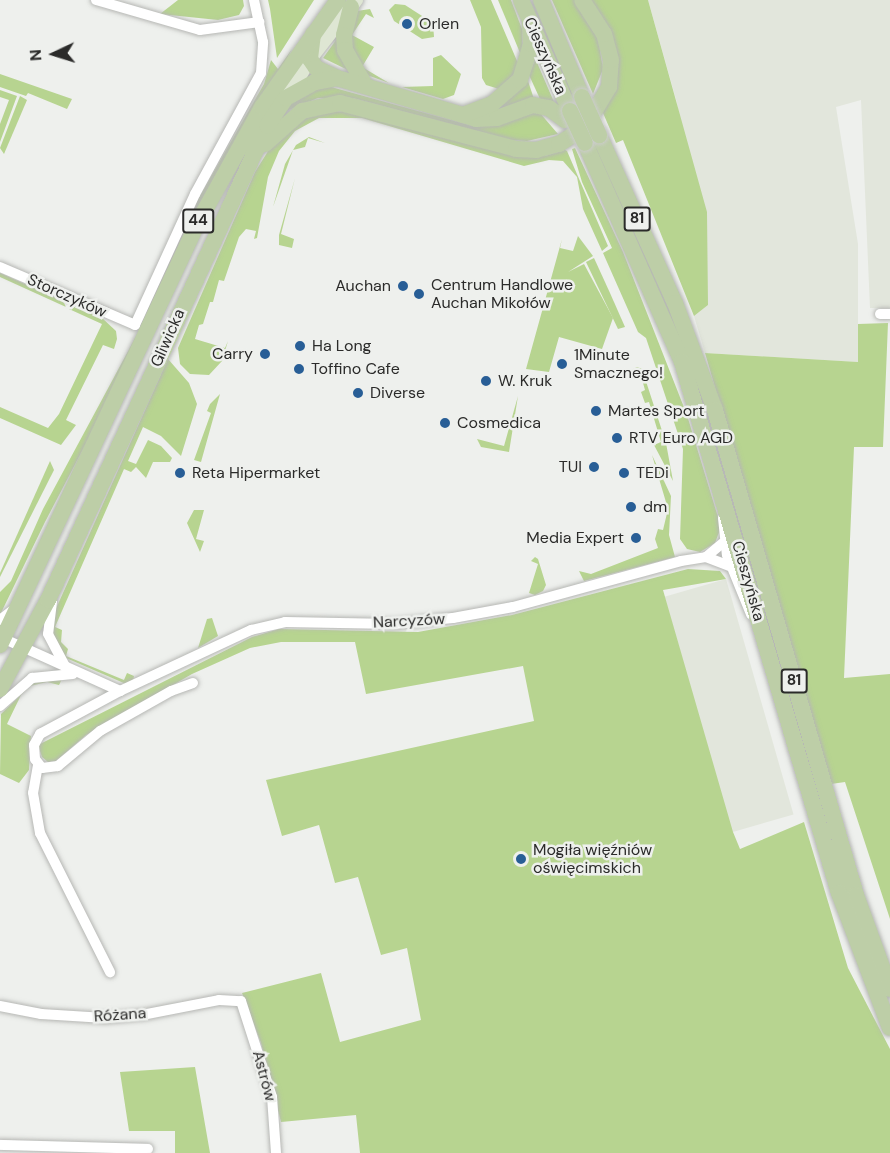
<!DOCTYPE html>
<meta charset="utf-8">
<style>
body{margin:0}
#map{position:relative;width:890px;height:1153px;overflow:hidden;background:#eef0ed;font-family:"DM Sans",sans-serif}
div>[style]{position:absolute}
.built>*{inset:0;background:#e2e6dc;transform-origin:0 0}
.green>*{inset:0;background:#b7d490}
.roads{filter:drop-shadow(0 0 2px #b6b7b4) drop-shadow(0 0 2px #b6b7b4)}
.street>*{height:10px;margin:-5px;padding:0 5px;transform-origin:5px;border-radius:5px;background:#fff}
.secondary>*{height:14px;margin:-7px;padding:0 7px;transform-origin:7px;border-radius:7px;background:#dee6d3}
.primary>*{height:16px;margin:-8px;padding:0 8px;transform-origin:8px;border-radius:8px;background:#bdcea7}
.bridges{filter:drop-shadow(0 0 2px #ccc) drop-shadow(0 0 2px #ccc)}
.primary-bridge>*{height:16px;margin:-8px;padding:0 8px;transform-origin:8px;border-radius:8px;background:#bdcea7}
.dots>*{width:16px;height:16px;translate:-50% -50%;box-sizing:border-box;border:3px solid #eef0ed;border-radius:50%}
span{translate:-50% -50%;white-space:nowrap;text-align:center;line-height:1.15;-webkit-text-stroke:5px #eef0ed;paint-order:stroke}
.shield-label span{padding:2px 4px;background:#eef0ed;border:2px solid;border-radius:4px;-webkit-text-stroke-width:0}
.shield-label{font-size:15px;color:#2b2b2a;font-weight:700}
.poi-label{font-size:16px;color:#2b2b2a}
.left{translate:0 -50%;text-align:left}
.right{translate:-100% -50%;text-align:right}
.street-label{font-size:16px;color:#2b2b2a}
.north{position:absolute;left:24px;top:24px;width:60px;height:60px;-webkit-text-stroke:4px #eef0ed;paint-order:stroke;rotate:266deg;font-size:16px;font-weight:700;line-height:24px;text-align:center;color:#2b2b2a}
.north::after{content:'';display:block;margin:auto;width:21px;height:27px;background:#2b2b2a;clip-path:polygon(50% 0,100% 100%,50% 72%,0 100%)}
</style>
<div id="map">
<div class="built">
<i style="clip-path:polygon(648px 0,890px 0,890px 308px,870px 308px,861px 100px,836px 107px,858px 244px,858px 362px,705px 353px,694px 316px,708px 305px,677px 103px)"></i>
<i style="left:726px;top:579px;width:245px;height:64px;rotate:74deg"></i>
</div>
<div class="green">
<i style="clip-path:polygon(178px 0,243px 0,244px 6px,239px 15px,218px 20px,160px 14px)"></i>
<i style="clip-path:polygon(268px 0,314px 0,277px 58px,270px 9px)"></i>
<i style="clip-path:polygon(470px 0,491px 0,520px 68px,499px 89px,486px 85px,482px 78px,481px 27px)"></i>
<i style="clip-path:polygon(498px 0,511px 0,522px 29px,523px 60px)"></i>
<i style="clip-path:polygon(552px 0,576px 0,597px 32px,603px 69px,593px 94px)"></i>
<i style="clip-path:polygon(590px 0,648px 0,707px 212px,708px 305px,694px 316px,623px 140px,616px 143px,603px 113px,613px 40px)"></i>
<i style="clip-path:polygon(395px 4px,405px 5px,433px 23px,434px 37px,422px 39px,394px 21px,389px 10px)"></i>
<i style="clip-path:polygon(370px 9px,374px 18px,366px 14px,352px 35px,374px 47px,362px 67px,389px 83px,367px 75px,349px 51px,352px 18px,357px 11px)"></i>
<i style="clip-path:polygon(339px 36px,350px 71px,323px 58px)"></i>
<i style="clip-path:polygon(292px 49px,45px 522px,0 615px,0 592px,11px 581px,43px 509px,140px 329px,199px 198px,264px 84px,271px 60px,278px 69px)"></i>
<i style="clip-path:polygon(441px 55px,461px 74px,454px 95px,443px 99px,402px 87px,433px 86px,433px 58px)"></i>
<i style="clip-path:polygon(535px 60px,536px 60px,554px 102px,540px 99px,529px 75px)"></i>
<i style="clip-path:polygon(0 74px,72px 99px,67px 109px,28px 93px,26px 96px,0 87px)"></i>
<i style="clip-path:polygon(528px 81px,534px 99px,501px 111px,483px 112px)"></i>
<i style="clip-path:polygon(324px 85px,472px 126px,528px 110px,540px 113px,558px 134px,527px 141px,510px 140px,353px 98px,318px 98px,286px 111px,292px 100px)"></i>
<i style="clip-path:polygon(0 90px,17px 96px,0 142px,0 124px,9px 100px,0 97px)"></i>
<i style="clip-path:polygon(20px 96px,27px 100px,4px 154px,0 148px)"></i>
<i style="clip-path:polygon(324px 111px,348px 112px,545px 156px,565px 150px,567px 151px,608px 246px,602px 251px,583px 209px,577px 177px,563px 161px,549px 160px,524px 166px,362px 118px,319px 118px,295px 131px,279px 151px,268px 177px,257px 238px,254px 239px,256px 231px,246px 229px,239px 237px,224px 281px,219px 280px,213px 302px,210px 302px,203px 324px,199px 325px,195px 339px,225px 348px,228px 341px,222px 361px,209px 375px,190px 374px,180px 364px,178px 348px,255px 172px,270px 148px,294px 123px)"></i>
<i style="clip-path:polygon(309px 137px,325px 143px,308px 138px,305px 147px,293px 150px,273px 207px,285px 164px,296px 145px)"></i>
<i style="clip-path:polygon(575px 148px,623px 252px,687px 415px,721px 527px,715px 543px,700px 552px,687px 549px,680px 539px,683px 449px,646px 338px,638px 332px,603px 253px,612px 248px,582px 182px,572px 149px)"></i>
<i style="clip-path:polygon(295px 178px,281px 234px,294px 239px,292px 248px,279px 245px,279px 235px)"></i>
<i style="clip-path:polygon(578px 236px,593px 256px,568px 272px,584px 264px,613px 318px,602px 349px,559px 337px,549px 372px,526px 369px,562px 239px,560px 248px,573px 251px)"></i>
<i style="clip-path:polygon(594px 258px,610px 293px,625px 327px,618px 329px,586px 262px)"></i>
<i style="clip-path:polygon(0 273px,63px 301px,66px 307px,0 277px)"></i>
<i style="clip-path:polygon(76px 306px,101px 317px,116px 331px,117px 339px,114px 349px,103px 345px,66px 420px,76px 425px,61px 445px,0 418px,0 407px,48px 428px,59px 414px,102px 324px,69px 309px)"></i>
<i style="clip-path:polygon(888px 323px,883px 447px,854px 447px,844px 678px,890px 674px,890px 919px,845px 782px,831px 784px,705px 353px,858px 362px,858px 324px)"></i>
<i style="clip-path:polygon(168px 359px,189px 383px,197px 404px,181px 456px,161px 436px,143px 427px,128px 461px,136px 464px,148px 440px,161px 446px,172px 458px,170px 462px,153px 462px,146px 478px,136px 467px,131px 472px,124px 469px,55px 627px,62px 630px,61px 642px,68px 649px,66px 656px,124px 680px,127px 673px,134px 676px,133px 681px,126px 684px,66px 658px,53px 636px,54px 613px)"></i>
<i style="clip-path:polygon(637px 367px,642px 369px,666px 443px,673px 481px,654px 445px,661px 442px,649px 402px,645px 403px,641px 392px,645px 390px,639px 369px,631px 370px)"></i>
<i style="clip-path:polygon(220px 394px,201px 462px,194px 460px,211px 413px,207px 411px,210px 404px)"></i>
<i style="clip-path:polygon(518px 396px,509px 452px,481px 447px,477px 439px,504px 446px)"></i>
<i style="clip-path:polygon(652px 455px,671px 496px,669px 535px,675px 557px,584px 581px,579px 571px,591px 574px,658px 548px,655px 539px,658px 529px,663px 530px,668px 509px)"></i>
<i style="clip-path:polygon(50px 461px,54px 470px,0 577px,0 573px)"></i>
<i style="clip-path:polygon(194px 510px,204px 510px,196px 539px,204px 541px,200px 552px,187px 523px)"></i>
<i style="clip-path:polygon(535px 557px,538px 559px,546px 585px,543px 591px,535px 595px,529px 593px,538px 564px,531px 561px)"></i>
<i style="clip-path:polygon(688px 569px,720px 571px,726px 579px,663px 590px,733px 832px,740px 849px,804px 822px,848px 968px,890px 1049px,890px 1153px,360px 1153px,356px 1115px,281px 1122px,261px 1043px,242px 993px,321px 973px,340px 1042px,421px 1020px,407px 948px,381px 955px,358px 877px,335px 883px,319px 825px,282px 836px,266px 780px,534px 721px,523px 666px,366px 694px,355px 642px,281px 642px,250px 648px,192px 674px,86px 735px,56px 761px,48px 762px,42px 757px,38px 745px,252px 637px,279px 629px,418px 632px,512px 615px)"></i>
<i style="clip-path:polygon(212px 618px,218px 636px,198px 648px,207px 619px)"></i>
<i style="clip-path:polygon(62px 679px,59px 685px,47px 682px,30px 686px,21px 695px,7px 724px,31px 736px,29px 770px,19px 783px,0 774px,1px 714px,33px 683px)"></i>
<i style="clip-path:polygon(195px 1067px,210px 1153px,175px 1153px,175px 1131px,129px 1131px,120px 1072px)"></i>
</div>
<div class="roads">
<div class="street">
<i style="left:96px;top:0;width:108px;rotate:16.1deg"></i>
<i style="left:200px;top:30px;width:60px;rotate:-7.7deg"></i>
<i style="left:0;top:267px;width:147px;rotate:23.2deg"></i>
<i style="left:135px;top:325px;width:144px;rotate:-65.4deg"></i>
<i style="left:195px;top:194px;width:138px;rotate:-61.4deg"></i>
<i style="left:261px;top:73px;width:31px;rotate:-86deg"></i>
<i style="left:263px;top:42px;width:43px;rotate:-102.1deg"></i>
<i style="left:880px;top:314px;width:10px"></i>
<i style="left:723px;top:518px;width:37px;rotate:84deg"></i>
<i style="left:727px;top:555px;width:64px;rotate:67.9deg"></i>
<i style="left:706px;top:557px;width:23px;rotate:-40deg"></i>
<i style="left:52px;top:602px;width:32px;rotate:97deg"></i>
<i style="left:48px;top:634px;width:38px;rotate:62deg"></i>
<i style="left:0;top:620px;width:18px;rotate:-38deg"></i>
<i style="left:0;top:637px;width:132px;rotate:24.2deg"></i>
<i style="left:193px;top:683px;width:23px;rotate:160deg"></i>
<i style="left:171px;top:691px;width:81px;rotate:150.6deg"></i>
<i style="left:100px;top:731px;width:55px;rotate:140.2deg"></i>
<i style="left:58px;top:766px;width:16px;rotate:173deg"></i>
<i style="left:42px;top:768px;width:11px;rotate:-128deg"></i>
<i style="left:35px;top:759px;width:14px;rotate:-94deg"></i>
<i style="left:34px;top:745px;width:13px;rotate:-61deg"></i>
<i style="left:40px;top:734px;width:91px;rotate:-28.3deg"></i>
<i style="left:120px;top:691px;width:145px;rotate:-25deg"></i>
<i style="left:251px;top:630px;width:35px;rotate:-13deg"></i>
<i style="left:285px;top:622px;width:109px;rotate:1.1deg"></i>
<i style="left:394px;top:624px;width:59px;rotate:-5.8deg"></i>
<i style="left:453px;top:618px;width:61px;rotate:-10.4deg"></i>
<i style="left:513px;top:607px;width:174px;rotate:-15.3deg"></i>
<i style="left:681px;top:561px;width:25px;rotate:-9deg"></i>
<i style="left:706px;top:557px;width:28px;rotate:21deg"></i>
<i style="left:0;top:706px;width:43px;rotate:-41.2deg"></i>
<i style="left:32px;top:678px;width:41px;rotate:-5.6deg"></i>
<i style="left:38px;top:765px;width:28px;rotate:100deg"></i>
<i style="left:33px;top:793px;width:41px;rotate:80.1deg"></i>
<i style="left:40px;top:833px;width:156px;rotate:63.3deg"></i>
<i style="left:0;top:1006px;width:42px;rotate:11deg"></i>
<i style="left:41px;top:1014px;width:64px;rotate:3.6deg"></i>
<i style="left:105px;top:1018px;width:37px;rotate:-5deg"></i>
<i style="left:142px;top:1015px;width:78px;rotate:-11deg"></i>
<i style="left:219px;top:1000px;width:22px;rotate:3deg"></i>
<i style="left:241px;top:1001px;width:101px;rotate:72.1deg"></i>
<i style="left:272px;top:1097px;width:56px;rotate:85.9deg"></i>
<i style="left:0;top:1145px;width:148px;rotate:1.5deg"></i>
</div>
<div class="secondary">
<i style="left:286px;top:98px;width:46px;rotate:-58.4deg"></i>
<i style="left:310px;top:59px;width:75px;rotate:-52.1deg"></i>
</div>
<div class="primary">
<i style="left:521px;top:0;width:121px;rotate:66.2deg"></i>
<i style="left:541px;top:0;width:105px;rotate:67.1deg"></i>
<i style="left:351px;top:7px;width:29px;rotate:104deg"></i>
<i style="left:344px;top:35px;width:15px;rotate:86deg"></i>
<i style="left:345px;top:50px;width:40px;rotate:60.3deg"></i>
<i style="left:313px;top:34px;width:25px;rotate:97deg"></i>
<i style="left:310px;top:59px;width:11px;rotate:56deg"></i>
<i style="left:316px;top:68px;width:23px;rotate:25deg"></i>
<i style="left:337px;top:78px;width:145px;rotate:16.4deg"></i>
<i style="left:476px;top:119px;width:21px;rotate:-3deg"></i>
<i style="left:497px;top:118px;width:38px;rotate:-20deg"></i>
<i style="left:533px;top:105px;width:16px;rotate:11deg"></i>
<i style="left:549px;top:108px;width:20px;rotate:37deg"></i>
<i style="left:463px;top:115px;width:31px;rotate:-21deg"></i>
<i style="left:492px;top:104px;width:37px;rotate:-41deg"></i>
<i style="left:520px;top:80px;width:38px;rotate:-73deg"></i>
<i style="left:531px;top:44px;width:21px;rotate:-93deg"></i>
<i style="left:599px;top:135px;width:184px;rotate:65.7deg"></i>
<i style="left:675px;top:303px;width:114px;rotate:69.5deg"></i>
<i style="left:715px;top:410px;width:505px;rotate:73.79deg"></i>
<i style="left:856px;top:895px;width:100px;rotate:70.1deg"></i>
<i style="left:585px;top:143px;width:240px;rotate:66.1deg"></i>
<i style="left:682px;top:362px;width:554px;rotate:73.53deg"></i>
<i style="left:839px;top:893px;width:144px;rotate:69.3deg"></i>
<i style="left:265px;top:144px;width:50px;rotate:-41.7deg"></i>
<i style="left:302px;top:111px;width:39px;rotate:-12deg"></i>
<i style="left:340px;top:103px;width:182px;rotate:14.6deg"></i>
<i style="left:516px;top:149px;width:20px;rotate:3deg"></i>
<i style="left:536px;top:150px;width:24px;rotate:-15deg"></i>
<i style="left:559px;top:144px;width:31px;rotate:-33deg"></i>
<i style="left:585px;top:127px;width:47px;rotate:-59deg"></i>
<i style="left:609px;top:87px;width:27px;rotate:-86deg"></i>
<i style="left:611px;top:60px;width:27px;rotate:-105deg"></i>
<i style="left:604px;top:34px;width:40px;rotate:-122.9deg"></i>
<i style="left:0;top:645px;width:460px;rotate:-64.9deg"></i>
<i style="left:195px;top:228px;width:138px;rotate:-61deg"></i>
<i style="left:262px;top:107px;width:131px;rotate:-54.6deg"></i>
<i style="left:0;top:689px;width:101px;rotate:-61.7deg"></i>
<i style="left:48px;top:600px;width:522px;rotate:-65.2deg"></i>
<i style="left:267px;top:126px;width:34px;rotate:-56deg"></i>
<i style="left:286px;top:98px;width:33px;rotate:-29deg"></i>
<i style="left:315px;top:82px;width:22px;rotate:-10deg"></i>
</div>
</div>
<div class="bridges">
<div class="primary-bridge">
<i style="left:582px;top:97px;width:42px;rotate:65.9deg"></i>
<i style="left:570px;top:111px;width:35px;rotate:65deg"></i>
</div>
</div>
<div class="dots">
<i style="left:407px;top:24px;background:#285e96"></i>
<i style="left:403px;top:286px;background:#285e96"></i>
<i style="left:419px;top:294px;background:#285e96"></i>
<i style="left:300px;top:346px;background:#285e96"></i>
<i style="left:265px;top:354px;background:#285e96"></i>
<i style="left:562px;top:364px;background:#285e96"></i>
<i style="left:299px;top:369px;background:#285e96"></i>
<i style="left:486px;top:381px;background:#285e96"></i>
<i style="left:358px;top:393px;background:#285e96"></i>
<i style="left:596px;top:411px;background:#285e96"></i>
<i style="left:445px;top:423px;background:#285e96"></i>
<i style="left:617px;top:438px;background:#285e96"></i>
<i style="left:594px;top:467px;background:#285e96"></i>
<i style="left:180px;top:473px;background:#285e96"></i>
<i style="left:624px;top:473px;background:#285e96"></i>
<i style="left:631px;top:507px;background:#285e96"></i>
<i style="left:636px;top:538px;background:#285e96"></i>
<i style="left:521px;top:859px;background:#285e96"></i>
</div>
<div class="shield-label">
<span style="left:637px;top:219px">81</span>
<span style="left:198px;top:221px">44</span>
<span style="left:794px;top:681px">81</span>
</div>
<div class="poi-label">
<span class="left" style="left:419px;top:24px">Orlen</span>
<span class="left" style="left:431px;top:294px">Centrum Handlowe<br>Auchan Mikołów</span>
<span class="right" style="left:391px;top:286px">Auchan</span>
<span class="left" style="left:312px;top:346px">Ha Long</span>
<span class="right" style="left:253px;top:354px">Carry</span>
<span class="left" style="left:574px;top:364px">1Minute<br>Smacznego!</span>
<span class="left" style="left:311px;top:369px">Toffino Cafe</span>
<span class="left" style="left:498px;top:381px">W. Kruk</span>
<span class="left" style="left:370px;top:393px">Diverse</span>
<span class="left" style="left:608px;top:411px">Martes Sport</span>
<span class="left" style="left:457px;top:423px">Cosmedica</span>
<span class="left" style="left:629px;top:438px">RTV Euro AGD</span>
<span class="right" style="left:582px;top:467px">TUI</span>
<span class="left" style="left:192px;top:473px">Reta Hipermarket</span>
<span class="left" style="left:636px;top:473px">TEDi</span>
<span class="left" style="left:643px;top:507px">dm</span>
<span class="right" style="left:624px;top:538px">Media Expert</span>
<span class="left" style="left:533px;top:859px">Mogiła więźniów<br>oświęcimskich</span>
</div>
<div class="street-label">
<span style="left:545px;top:56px;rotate:66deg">Cieszyńska</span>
<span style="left:67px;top:296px;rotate:24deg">Storczyków</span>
<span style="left:168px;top:338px;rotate:-66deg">Gliwicka</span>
<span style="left:748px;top:581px;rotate:74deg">Cieszyńska</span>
<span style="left:409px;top:621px;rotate:-3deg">Narcyzów</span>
<span style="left:120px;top:1015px;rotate:-4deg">Różana</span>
<span style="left:264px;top:1076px;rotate:75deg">Astrów</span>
</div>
<div class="north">N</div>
</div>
